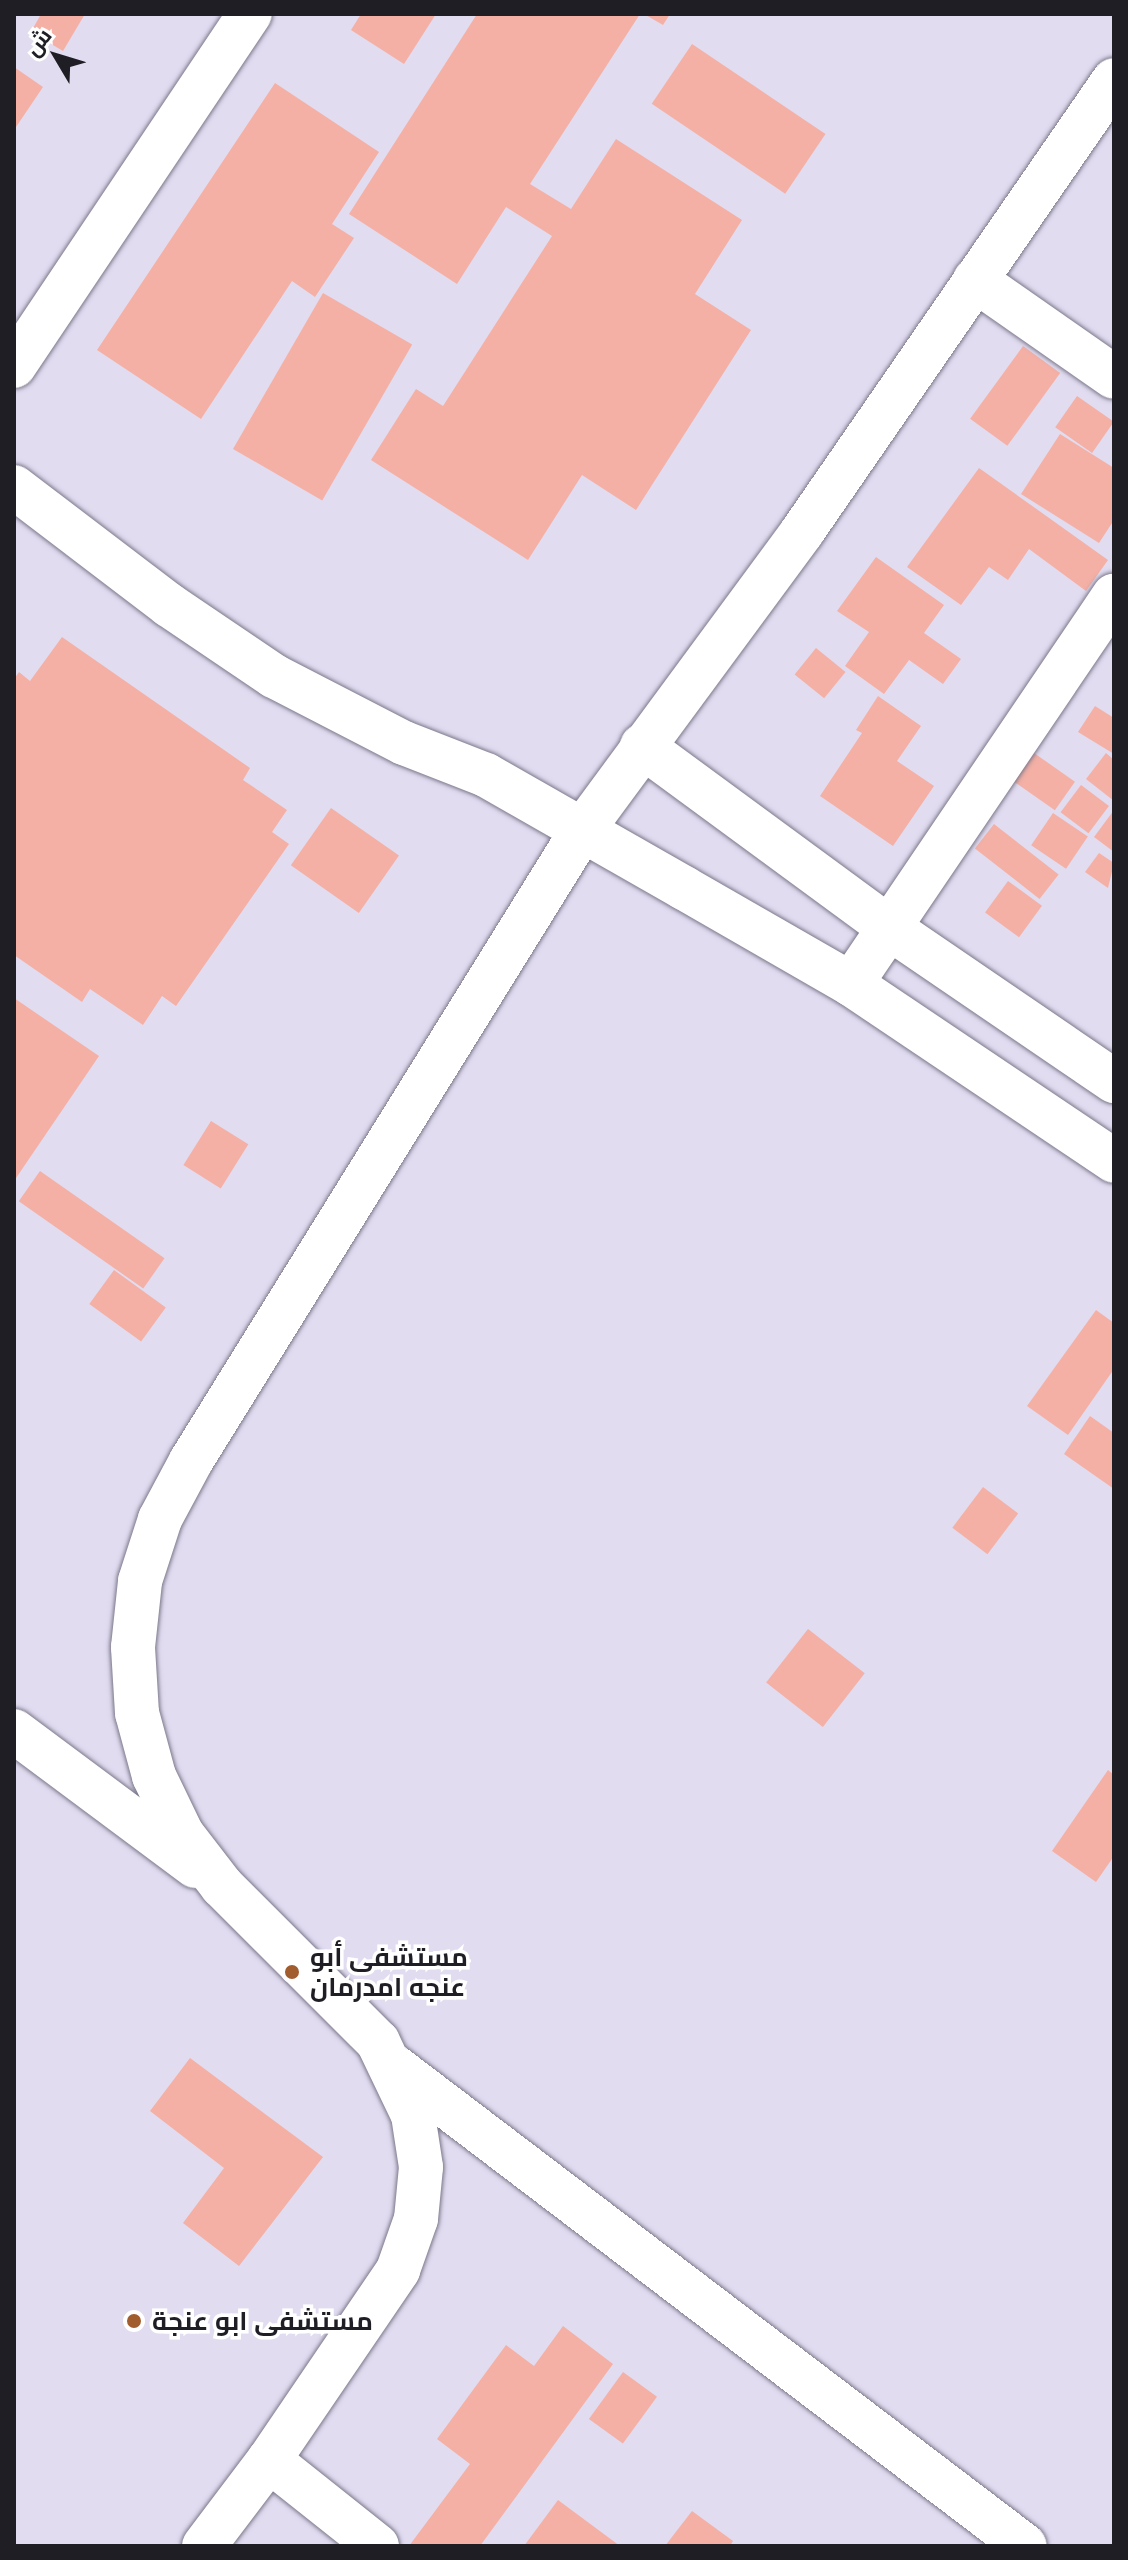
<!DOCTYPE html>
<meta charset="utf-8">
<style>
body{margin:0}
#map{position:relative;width:1128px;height:2560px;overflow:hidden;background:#e1dcf0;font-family:"Noto Sans",Cairo,sans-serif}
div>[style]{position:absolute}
.building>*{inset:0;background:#f4b0a5;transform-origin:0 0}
.roads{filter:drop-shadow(0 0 2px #7c778a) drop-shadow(0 0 2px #7c778a)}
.minor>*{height:44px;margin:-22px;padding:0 22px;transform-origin:22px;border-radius:22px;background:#fff}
.dots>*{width:22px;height:22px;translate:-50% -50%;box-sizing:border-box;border:4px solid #fff;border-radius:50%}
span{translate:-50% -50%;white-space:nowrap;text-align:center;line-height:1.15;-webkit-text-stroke:7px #fff;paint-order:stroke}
.poi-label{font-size:26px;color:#201e25;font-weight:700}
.left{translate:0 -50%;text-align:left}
.frame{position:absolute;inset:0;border:16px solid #201e25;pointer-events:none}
.north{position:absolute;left:16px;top:16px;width:80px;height:80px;-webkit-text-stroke:6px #fff;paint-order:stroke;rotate:308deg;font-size:22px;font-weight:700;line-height:32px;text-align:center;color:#201e25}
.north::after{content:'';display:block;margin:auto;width:28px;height:36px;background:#201e25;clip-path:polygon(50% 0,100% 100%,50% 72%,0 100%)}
</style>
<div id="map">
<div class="building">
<i style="clip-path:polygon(41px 14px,85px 14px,63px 51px,31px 32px)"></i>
<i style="clip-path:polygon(361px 14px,436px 14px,404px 64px,351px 30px)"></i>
<i style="clip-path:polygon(477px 14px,640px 14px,530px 184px,571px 209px,616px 139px,742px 220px,695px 294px,751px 330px,636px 510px,582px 475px,528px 560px,371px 460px,416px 389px,443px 406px,552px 236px,506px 207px,457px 284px,349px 214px)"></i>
<i style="clip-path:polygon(644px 14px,670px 14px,663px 25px)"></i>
<i style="left:692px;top:44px;width:161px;height:72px;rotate:34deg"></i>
<i style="clip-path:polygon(14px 67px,43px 87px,14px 130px)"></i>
<i style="clip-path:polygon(275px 83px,379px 152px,332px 224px,354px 238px,315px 297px,292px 281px,201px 419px,97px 350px)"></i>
<i style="left:323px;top:293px;width:103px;height:180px;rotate:30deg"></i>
<i style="left:1023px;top:346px;width:46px;height:90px;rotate:36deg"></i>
<i style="left:1077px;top:396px;width:45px;height:38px;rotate:35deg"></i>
<i style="clip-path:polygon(1060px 434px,1114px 468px,1114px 520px,1099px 543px,1021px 494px)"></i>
<i style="clip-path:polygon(979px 468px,1108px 560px,1086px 591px,1029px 549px,1008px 580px,989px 567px,961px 605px,907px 567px)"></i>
<i style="clip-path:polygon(876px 557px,944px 605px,924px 633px,961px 659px,943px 684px,909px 660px,884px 694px,845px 666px,869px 632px,837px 611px)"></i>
<i style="clip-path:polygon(62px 637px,250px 768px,243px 780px,287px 810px,272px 832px,289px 844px,176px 1006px,162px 996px,143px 1025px,90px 989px,82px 1002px,14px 955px,14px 679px,19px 672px,30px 681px)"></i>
<i style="left:816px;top:648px;width:38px;height:34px;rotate:39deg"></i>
<i style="clip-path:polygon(878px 696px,921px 726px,897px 761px,934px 786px,893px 846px,820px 796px,862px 733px,856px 730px)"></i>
<i style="clip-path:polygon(1095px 706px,1114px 718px,1114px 754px,1078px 732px)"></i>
<i style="left:1034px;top:753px;width:50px;height:35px;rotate:35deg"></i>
<i style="clip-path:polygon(1106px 753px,1114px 760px,1114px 801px,1086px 779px)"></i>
<i style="left:1081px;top:785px;width:35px;height:34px;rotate:37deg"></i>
<i style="left:331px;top:808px;width:83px;height:70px;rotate:35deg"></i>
<i style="clip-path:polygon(1114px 810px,1114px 852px,1094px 837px)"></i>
<i style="left:1053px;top:813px;width:42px;height:39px;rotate:34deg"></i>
<i style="left:994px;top:824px;width:82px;height:31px;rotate:38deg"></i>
<i style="clip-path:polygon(1099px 853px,1114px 863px,1108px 888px,1085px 872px)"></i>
<i style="left:1008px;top:881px;width:42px;height:39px;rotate:36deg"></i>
<i style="clip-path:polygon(14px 998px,99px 1056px,14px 1181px)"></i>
<i style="left:211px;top:1121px;width:44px;height:52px;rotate:32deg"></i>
<i style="left:40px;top:1171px;width:152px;height:37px;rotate:35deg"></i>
<i style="left:114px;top:1270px;width:64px;height:42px;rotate:36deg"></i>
<i style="clip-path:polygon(1096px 1310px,1114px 1323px,1114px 1369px,1068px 1435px,1027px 1406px)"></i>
<i style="clip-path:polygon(1090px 1416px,1114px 1433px,1114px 1489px,1064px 1454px)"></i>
<i style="left:983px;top:1487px;width:44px;height:51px;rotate:37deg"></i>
<i style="left:808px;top:1629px;width:72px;height:68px;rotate:38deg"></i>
<i style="clip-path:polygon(1108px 1770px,1114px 1775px,1114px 1856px,1096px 1882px,1052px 1851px)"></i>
<i style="clip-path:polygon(190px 2058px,323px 2157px,239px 2266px,183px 2223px,224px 2168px,150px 2111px)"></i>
<i style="clip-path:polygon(563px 2326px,613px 2364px,480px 2546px,409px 2546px,470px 2464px,437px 2439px,506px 2345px,534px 2366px)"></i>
<i style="left:623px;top:2372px;width:42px;height:58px;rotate:36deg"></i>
<i style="clip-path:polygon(558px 2500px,620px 2546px,524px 2546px)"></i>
<i style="clip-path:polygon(692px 2511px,733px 2541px,730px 2546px,665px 2546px)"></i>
</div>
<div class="roads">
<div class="minor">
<i style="left:975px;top:280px;width:169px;rotate:34.9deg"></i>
<i style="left:14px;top:366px;width:424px;rotate:-56.2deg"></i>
<i style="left:14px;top:487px;width:195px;rotate:37.3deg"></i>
<i style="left:169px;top:605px;width:127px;rotate:34.1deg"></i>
<i style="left:274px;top:676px;width:146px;rotate:27.3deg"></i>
<i style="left:404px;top:743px;width:88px;rotate:21.3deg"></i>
<i style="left:486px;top:775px;width:228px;rotate:29.7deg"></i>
<i style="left:684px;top:888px;width:193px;rotate:29.9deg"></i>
<i style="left:851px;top:984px;width:317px;rotate:33.9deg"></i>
<i style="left:642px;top:746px;width:309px;rotate:36.3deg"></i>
<i style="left:891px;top:929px;width:270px;rotate:34.3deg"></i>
<i style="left:851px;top:984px;width:469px;rotate:-55.9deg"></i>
<i style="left:14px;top:1731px;width:226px;rotate:36.7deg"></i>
<i style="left:395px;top:2067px;width:791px;rotate:37.25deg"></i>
<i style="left:269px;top:2460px;width:138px;rotate:38.5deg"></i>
<i style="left:204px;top:2546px;width:108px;rotate:-52.9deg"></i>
<i style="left:269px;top:2460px;width:230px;rotate:-55.8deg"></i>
<i style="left:398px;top:2270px;width:54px;rotate:-70.6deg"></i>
<i style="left:416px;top:2219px;width:52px;rotate:-84.5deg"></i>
<i style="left:421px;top:2167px;width:53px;rotate:-98.7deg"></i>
<i style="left:413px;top:2115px;width:81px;rotate:-115.6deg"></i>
<i style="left:378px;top:2042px;width:221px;rotate:-135deg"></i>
<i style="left:222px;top:1886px;width:66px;rotate:-127.6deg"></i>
<i style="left:182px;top:1834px;width:64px;rotate:-115.8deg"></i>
<i style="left:154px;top:1776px;width:65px;rotate:-105.1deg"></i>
<i style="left:137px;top:1713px;width:66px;rotate:-93.5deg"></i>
<i style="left:133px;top:1647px;width:66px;rotate:-83.9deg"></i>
<i style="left:140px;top:1581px;width:65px;rotate:-72.1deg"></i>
<i style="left:160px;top:1519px;width:66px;rotate:-61.9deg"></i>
<i style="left:191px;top:1461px;width:740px;rotate:-58.2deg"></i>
<i style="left:581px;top:832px;width:373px;rotate:-53.6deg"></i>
<i style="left:802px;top:532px;width:549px;rotate:-55.38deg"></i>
</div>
</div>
<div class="dots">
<i style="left:292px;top:1972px;background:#a15d2e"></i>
<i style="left:134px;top:2321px;background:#a15d2e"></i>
</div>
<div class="poi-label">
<span class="left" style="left:310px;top:1972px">مستشفى أبو<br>عنجه امدرمان</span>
<span class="left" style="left:152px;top:2321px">مستشفى ابو عنجة</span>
</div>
<div class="frame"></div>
<div class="north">ش</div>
</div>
